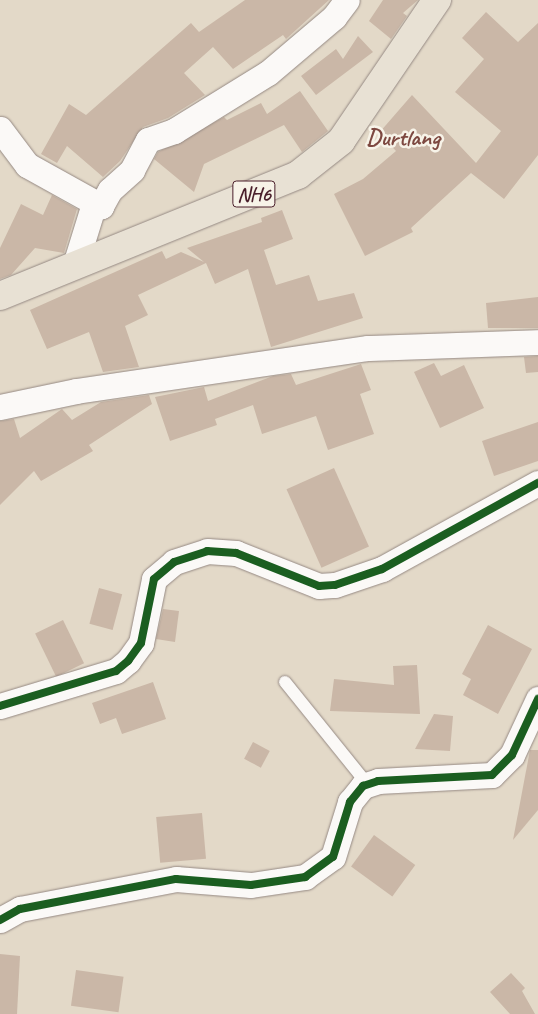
<!DOCTYPE html>
<style>
body{margin:0}
#map{position:relative;width:538px;height:1014px;overflow:hidden;background:#e3d9c8;font-family:Caveat,sans-serif}
div>[style]{position:absolute}
.building>*{inset:0;background:#cab7a7;transform-origin:0 0}
.roads{filter:drop-shadow(0 0 1px #958983) drop-shadow(0 0 1px #958983)}
.service>*{height:12px;margin:-6px;padding:0 6px;transform-origin:6px;border-radius:6px;background:#fbf9f7}
.minor>*{height:25px;margin:-12.5px;padding:0 12.5px;transform-origin:12.5px;border-radius:12.5px;background:#fbf9f7}
.trunk>*{height:28px;margin:-14px;padding:0 14px;transform-origin:14px;border-radius:14px;background:#e8e1d4}
.cycleway>*{height:8px;margin:-4px;padding:0 4px;transform-origin:4px;border-radius:4px;background:#1b5e20}
span{translate:-50% -50%;white-space:nowrap;text-align:center;line-height:1.15;-webkit-text-stroke:5px #f7f3e8;paint-order:stroke}
.shield-label span{padding:1px 4px;background:#f7f3e8;border:1px solid;border-radius:4px;-webkit-text-stroke-width:0}
.shield-label{font-size:20px;color:#4a1f2b;font-weight:700}
.quarter-label{font-size:24px;color:#7d4840;font-weight:700}
</style>
<div id="map">
<div class="building">
<i style="clip-path:polygon(245px 0,329px 0,286px 39px,283px 35px,233px 69px,213px 47px,184px 73px,205px 95px,168px 118px,143px 127px,120px 161px,103px 177px,67px 146px,57px 163px,41px 154px,69px 104px,86px 115px,191px 23px,199px 32px)"></i>
<i style="clip-path:polygon(383px 0,418px 0,403px 13px,407px 16px,391px 39px,369px 21px)"></i>
<i style="clip-path:polygon(486px 12px,518px 42px,538px 23px,538px 155px,504px 199px,471px 173px,411px 228px,413px 232px,365px 256px,334px 194px,363px 179px,396px 151px,379px 133px,412px 95px,476px 163px,501px 131px,455px 92px,484px 59px,462px 38px)"></i>
<i style="clip-path:polygon(358px 36px,373px 52px,316px 95px,301px 76px,336px 49px,343px 59px)"></i>
<i style="clip-path:polygon(300px 91px,328px 131px,302px 152px,284px 125px,204px 164px,194px 192px,154px 159px,158px 152px,224px 117px,227px 120px,261px 103px,267px 114px)"></i>
<i style="clip-path:polygon(52px 195px,77px 209px,64px 253px,35px 248px,11px 275px,0 279px,0 248px,21px 204px,43px 215px)"></i>
<i style="clip-path:polygon(282px 210px,293px 239px,264px 250px,276px 285px,309px 275px,318px 301px,354px 293px,363px 318px,271px 347px,248px 269px,215px 284px,206px 263px,138px 295px,148px 315px,125px 326px,139px 367px,103px 372px,89px 332px,47px 349px,30px 310px,162px 251px,166px 259px,181px 252px,204px 262px,187px 248px,262px 222px,261px 218px)"></i>
<i style="clip-path:polygon(538px 297px,538px 328px,488px 328px,486px 303px)"></i>
<i style="clip-path:polygon(538px 356px,538px 372px,526px 373px,524px 357px)"></i>
<i style="clip-path:polygon(434px 363px,441px 376px,464px 365px,484px 408px,440px 428px,414px 372px)"></i>
<i style="clip-path:polygon(361px 364px,371px 390px,360px 394px,374px 434px,328px 450px,316px 416px,262px 434px,253px 405px,215px 419px,217px 425px,170px 441px,155px 397px,204px 387px,208px 401px,273px 376px,291px 374px,296px 385px)"></i>
<i style="clip-path:polygon(149px 395px,152px 404px,89px 445px,93px 451px,41px 481px,34px 471px,0 505px,0 421px,14px 419px,20px 438px,62px 409px,72px 420px,101px 402px)"></i>
<i style="clip-path:polygon(538px 422px,538px 461px,494px 476px,482px 441px)"></i>
<i style="left:334px;top:468px;width:86px;height:52px;rotate:66deg"></i>
<i style="left:99px;top:588px;width:24px;height:37px;rotate:15deg"></i>
<i style="clip-path:polygon(163px 609px,179px 611px,175px 642px,156px 639px)"></i>
<i style="left:63px;top:620px;width:48px;height:31px;rotate:64deg"></i>
<i style="clip-path:polygon(488px 625px,532px 649px,498px 714px,463px 695px,471px 679px,462px 674px)"></i>
<i style="clip-path:polygon(417px 665px,420px 714px,330px 711px,334px 679px,394px 685px,393px 666px)"></i>
<i style="clip-path:polygon(153px 682px,166px 719px,122px 734px,116px 718px,100px 724px,92px 703px)"></i>
<i style="clip-path:polygon(434px 714px,453px 716px,450px 751px,415px 749px)"></i>
<i style="left:253px;top:742px;width:19px;height:19px;rotate:28deg"></i>
<i style="clip-path:polygon(530px 750px,538px 750px,538px 810px,513px 840px)"></i>
<i style="left:202px;top:813px;width:46px;height:46px;rotate:85deg"></i>
<i style="left:374px;top:835px;width:51px;height:39px;rotate:36deg"></i>
<i style="clip-path:polygon(0 954px,20px 956px,17px 1014px,0 1014px)"></i>
<i style="left:76px;top:970px;width:48px;height:36px;rotate:8deg"></i>
<i style="clip-path:polygon(511px 973px,525px 988px,522px 991px,535px 1014px,510px 1014px,490px 992px)"></i>
</div>
<div class="roads">
<div class="service">
<i style="left:285px;top:682px;width:132px;rotate:51.1deg"></i>
</div>
<div class="minor">
<i style="left:0;top:129px;width:45px;rotate:53.1deg"></i>
<i style="left:27px;top:165px;width:85px;rotate:29deg"></i>
<i style="left:75px;top:265px;width:61px;rotate:-72.8deg"></i>
<i style="left:93px;top:207px;width:8px;rotate:-7deg"></i>
<i style="left:101px;top:206px;width:18px;rotate:-61deg"></i>
<i style="left:110px;top:190px;width:30px;rotate:-42deg"></i>
<i style="left:132px;top:170px;width:34px;rotate:-62deg"></i>
<i style="left:148px;top:140px;width:28px;rotate:-19deg"></i>
<i style="left:174px;top:131px;width:110px;rotate:-31.7deg"></i>
<i style="left:268px;top:73px;width:87px;rotate:-40.3deg"></i>
<i style="left:334px;top:17px;width:21px;rotate:-53deg"></i>
<i style="left:0;top:407px;width:78px;rotate:-11.9deg"></i>
<i style="left:76px;top:391px;width:295px;rotate:-8.4deg"></i>
<i style="left:368px;top:348px;width:170px;rotate:-2deg"></i>
<i style="left:0;top:706px;width:121px;rotate:-16.8deg"></i>
<i style="left:116px;top:671px;width:16px;rotate:-40deg"></i>
<i style="left:128px;top:661px;width:22px;rotate:-54deg"></i>
<i style="left:141px;top:643px;width:65px;rotate:-78.5deg"></i>
<i style="left:154px;top:579px;width:26px;rotate:-40deg"></i>
<i style="left:174px;top:562px;width:35px;rotate:-18deg"></i>
<i style="left:207px;top:551px;width:29px;rotate:4deg"></i>
<i style="left:236px;top:553px;width:89px;rotate:21.7deg"></i>
<i style="left:319px;top:586px;width:16px;rotate:-4deg"></i>
<i style="left:335px;top:585px;width:50px;rotate:-18.8deg"></i>
<i style="left:382px;top:569px;width:178px;rotate:-28.9deg"></i>
<i style="left:0;top:920px;width:23px;rotate:-29deg"></i>
<i style="left:20px;top:909px;width:159px;rotate:-10.9deg"></i>
<i style="left:176px;top:879px;width:75px;rotate:4.6deg"></i>
<i style="left:251px;top:885px;width:55px;rotate:-8.4deg"></i>
<i style="left:305px;top:877px;width:34px;rotate:-36deg"></i>
<i style="left:333px;top:857px;width:58px;rotate:-72.8deg"></i>
<i style="left:350px;top:802px;width:21px;rotate:-51deg"></i>
<i style="left:363px;top:786px;width:16px;rotate:-18deg"></i>
<i style="left:378px;top:781px;width:114px;rotate:-3deg"></i>
<i style="left:492px;top:775px;width:28px;rotate:-45deg"></i>
<i style="left:512px;top:755px;width:62px;rotate:-65.1deg"></i>
</div>
<div class="trunk">
<i style="left:0;top:296px;width:322px;rotate:-22.1deg"></i>
<i style="left:298px;top:175px;width:55px;rotate:-38.3deg"></i>
<i style="left:341px;top:141px;width:171px;rotate:-55.8deg"></i>
</div>
</div>
<div class="cycleway">
<i style="left:0;top:706px;width:121px;rotate:-16.8deg"></i>
<i style="left:116px;top:671px;width:16px;rotate:-40deg"></i>
<i style="left:128px;top:661px;width:22px;rotate:-54deg"></i>
<i style="left:141px;top:643px;width:65px;rotate:-78.5deg"></i>
<i style="left:154px;top:579px;width:26px;rotate:-40deg"></i>
<i style="left:174px;top:562px;width:35px;rotate:-18deg"></i>
<i style="left:207px;top:551px;width:29px;rotate:4deg"></i>
<i style="left:236px;top:553px;width:89px;rotate:21.7deg"></i>
<i style="left:319px;top:586px;width:16px;rotate:-4deg"></i>
<i style="left:335px;top:585px;width:50px;rotate:-18.8deg"></i>
<i style="left:382px;top:569px;width:178px;rotate:-28.9deg"></i>
<i style="left:0;top:920px;width:23px;rotate:-29deg"></i>
<i style="left:20px;top:909px;width:159px;rotate:-10.9deg"></i>
<i style="left:176px;top:879px;width:75px;rotate:4.6deg"></i>
<i style="left:251px;top:885px;width:55px;rotate:-8.4deg"></i>
<i style="left:305px;top:877px;width:34px;rotate:-36deg"></i>
<i style="left:333px;top:857px;width:58px;rotate:-72.8deg"></i>
<i style="left:350px;top:802px;width:21px;rotate:-51deg"></i>
<i style="left:363px;top:786px;width:16px;rotate:-18deg"></i>
<i style="left:378px;top:781px;width:114px;rotate:-3deg"></i>
<i style="left:492px;top:775px;width:28px;rotate:-45deg"></i>
<i style="left:512px;top:755px;width:62px;rotate:-65.1deg"></i>
</div>
<div class="shield-label">
<span style="left:254px;top:194px">NH6</span>
</div>
<div class="quarter-label">
<span style="left:403px;top:138px">Durtlang</span>
</div>
</div>
